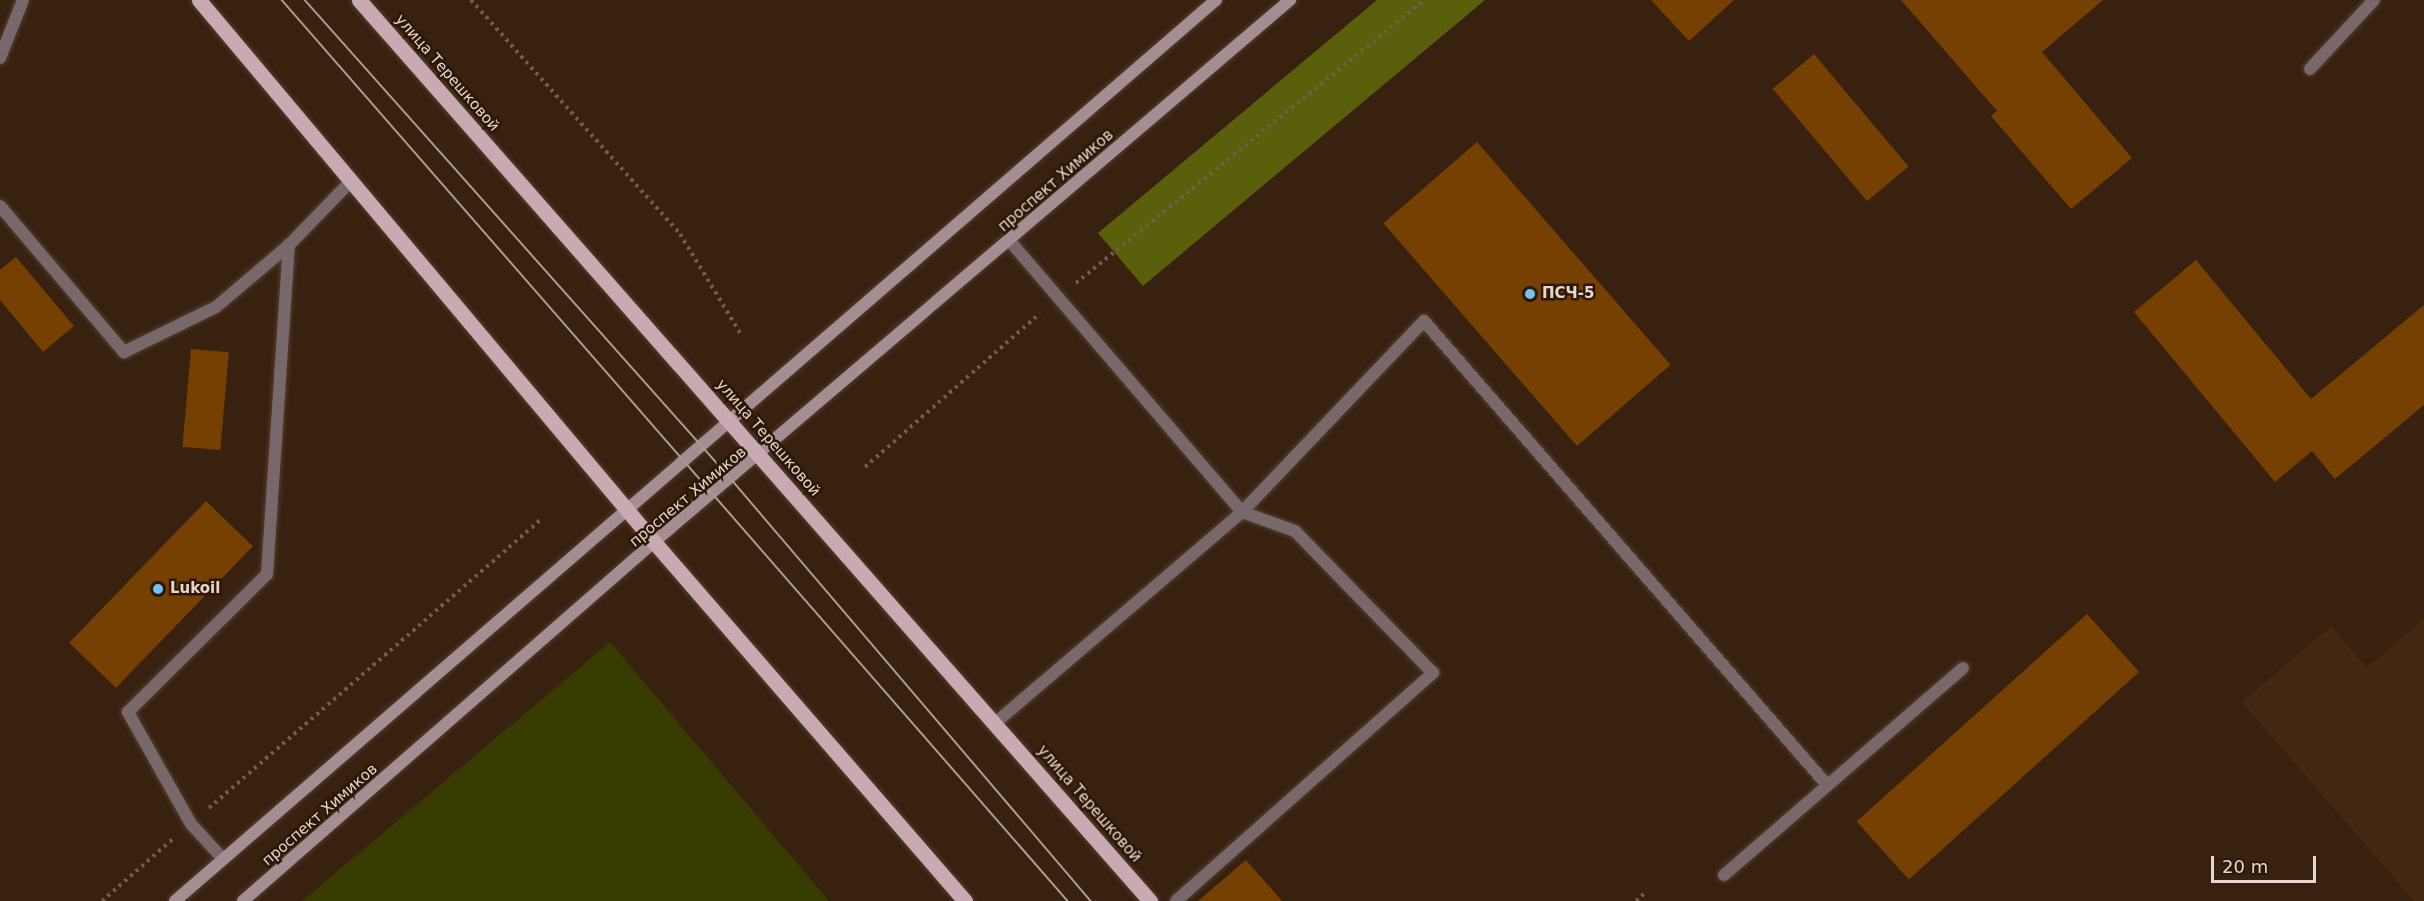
<!DOCTYPE html>
<meta charset="utf-8">
<style>
body{margin:0}
#map{position:relative;width:2424px;height:901px;overflow:hidden;background:#38210f;font-family:"DejaVu Sans",sans-serif}
div>[style]{position:absolute}
.built>*{inset:0;background:#452811}
.green>*{inset:0;background:#393c00}
.forest>*{inset:0;background:#5a5f0c}
.building>*{inset:0;background:#764002;transform-origin:0 0}
.path>*{height:4px;margin-top:-2px;transform-origin:0;background:repeating-linear-gradient(90deg,#725e4e 0 3px,transparent 0 7.5px)}
.roads{filter:drop-shadow(0 0 2px #543e2d) drop-shadow(0 0 2px #543e2d)}
.service>*{height:12px;margin:-6px;padding:0 6px;transform-origin:6px;border-radius:6px;background:#78686c}
.secondary>*{height:12px;margin:-6px;padding:0 6px;transform-origin:6px;border-radius:6px;background:#a68d94}
.primary>*{height:15px;margin:-7.5px;padding:0 7.5px;transform-origin:7.5px;border-radius:7.5px;background:#caaab2}
.tram>*{height:1.5px;margin:-0.75px;padding:0 0.75px;transform-origin:0.75px;border-radius:0.75px;background:#ad9c8f}
.dots>*{width:16px;height:16px;translate:-50% -50%;box-sizing:border-box;border:3px solid #2d1706;border-radius:50%}
span{translate:-50% -50%;white-space:nowrap;text-align:center;line-height:1.15;-webkit-text-stroke:5px #2d1706;paint-order:stroke}
.street-label{font-size:15px;color:#e6d7cc}
.poi-label{font-size:15px;color:#e6d7cc;font-weight:700}
.left{translate:0 -50%;text-align:left}
.scale{position:absolute;left:2211px;top:856px;width:105px;height:27px;box-sizing:border-box;border:3px solid #e6d7cc;border-top:0;padding-left:8px;font-size:18px;line-height:21px;white-space:nowrap;color:#e6d7cc;-webkit-text-stroke:4px #2d1706;paint-order:stroke}
</style>
<div id="map">
<div class="built">
<i style="clip-path:polygon(2424px 619px,2424px 901px,2414px 901px,2242px 702px,2331px 626px,2367px 668px)"></i>
</div>
<div class="green">
<i style="clip-path:polygon(610px 642px,829px 901px,302px 901px)"></i>
</div>
<div class="forest">
<i style="clip-path:polygon(1377px 0,1485px 0,1143px 286px,1098px 233px)"></i>
</div>
<div class="building">
<i style="clip-path:polygon(1651px 0,1734px 0,1689px 41px)"></i>
<i style="clip-path:polygon(1901px 0,2103px 0,2042px 52px,2132px 158px,2071px 209px,1991px 116px,1997px 111px)"></i>
<i style="left:1814px;top:54px;width:147px;height:54px;rotate:50deg"></i>
<i style="left:1477px;top:142px;width:295px;height:124px;rotate:49deg"></i>
<i style="clip-path:polygon(16px 257px,74px 326px,43px 352px,0 300px,0 270px)"></i>
<i style="clip-path:polygon(2196px 260px,2311px 399px,2424px 305px,2424px 405px,2335px 479px,2312px 451px,2275px 482px,2134px 312px)"></i>
<i style="left:191px;top:349px;width:38px;height:98px;rotate:5deg"></i>
<i style="left:206px;top:501px;width:65px;height:197px;rotate:44deg"></i>
<i style="left:2087px;top:614px;width:78px;height:310px;rotate:48deg"></i>
<i style="clip-path:polygon(1246px 860px,1282px 901px,1198px 901px)"></i>
</div>
<div class="path">
<i style="left:471px;top:0;width:314px;rotate:48.2deg"></i>
<i style="left:680px;top:234px;width:119px;rotate:58.7deg"></i>
<i style="left:1076px;top:283px;width:449px;rotate:-39.1deg"></i>
<i style="left:865px;top:467px;width:233px;rotate:-41.3deg"></i>
<i style="left:209px;top:808px;width:442px;rotate:-41deg"></i>
<i style="left:102px;top:901px;width:96px;rotate:-41.2deg"></i>
<i style="left:1636px;top:901px;width:13px;rotate:-42deg"></i>
</div>
<div class="roads">
<div class="service">
<i style="left:0;top:58px;width:62px;rotate:-68.4deg"></i>
<i style="left:2310px;top:69px;width:94px;rotate:-47.2deg"></i>
<i style="left:0;top:206px;width:192px;rotate:49.7deg"></i>
<i style="left:124px;top:352px;width:102px;rotate:-26.1deg"></i>
<i style="left:216px;top:307px;width:96px;rotate:-40.3deg"></i>
<i style="left:994px;top:724px;width:326px;rotate:-40.5deg"></i>
<i style="left:1242px;top:512px;width:357px;rotate:-130.6deg"></i>
<i style="left:223px;top:859px;width:47px;rotate:-132.4deg"></i>
<i style="left:191px;top:824px;width:129px;rotate:-119.4deg"></i>
<i style="left:128px;top:712px;width:196px;rotate:-44.8deg"></i>
<i style="left:267px;top:574px;width:330px;rotate:-86.2deg"></i>
<i style="left:289px;top:245px;width:89px;rotate:-45.9deg"></i>
<i style="left:1724px;top:875px;width:316px;rotate:-40.9deg"></i>
<i style="left:1176px;top:901px;width:344px;rotate:-41.6deg"></i>
<i style="left:1433px;top:673px;width:198px;rotate:-134.2deg"></i>
<i style="left:1295px;top:531px;width:56px;rotate:-160.3deg"></i>
<i style="left:1242px;top:512px;width:264px;rotate:-46.4deg"></i>
<i style="left:1424px;top:321px;width:615px;rotate:49.02deg"></i>
</div>
<div class="secondary">
<i style="left:175px;top:901px;width:1377px;rotate:-40.88deg"></i>
<i style="left:243px;top:901px;width:546px;rotate:-41.14deg"></i>
<i style="left:654px;top:542px;width:836px;rotate:-40.44deg"></i>
</div>
<div class="primary">
<i style="left:199px;top:0;width:708px;rotate:49.99deg"></i>
<i style="left:654px;top:542px;width:475px;rotate:49.1deg"></i>
<i style="left:359px;top:0;width:1199px;rotate:48.72deg"></i>
</div>
</div>
<div class="tram">
<i style="left:282px;top:0;width:1196px;rotate:48.9deg"></i>
<i style="left:305px;top:0;width:642px;rotate:48.34deg"></i>
<i style="left:732px;top:480px;width:553px;rotate:49.54deg"></i>
</div>
<div class="dots">
<i style="left:1530px;top:294px;background:#73c1f5"></i>
<i style="left:158px;top:589px;background:#73c1f5"></i>
</div>
<div class="street-label">
<span style="left:447px;top:73px;rotate:49deg">улица Терешковой</span>
<span style="left:1056px;top:181px;rotate:-41deg">проспект Химиков</span>
<span style="left:768px;top:438px;rotate:49deg">улица Терешковой</span>
<span style="left:688px;top:497px;rotate:-40deg">проспект Химиков</span>
<span style="left:1089px;top:804px;rotate:49deg">улица Терешковой</span>
<span style="left:320px;top:815px;rotate:-41deg">проспект Химиков</span>
</div>
<div class="poi-label">
<span class="left" style="left:1542px;top:294px">ПСЧ-5</span>
<span class="left" style="left:170px;top:589px">Lukoil</span>
</div>
<div class="scale">20 m</div>
</div>
